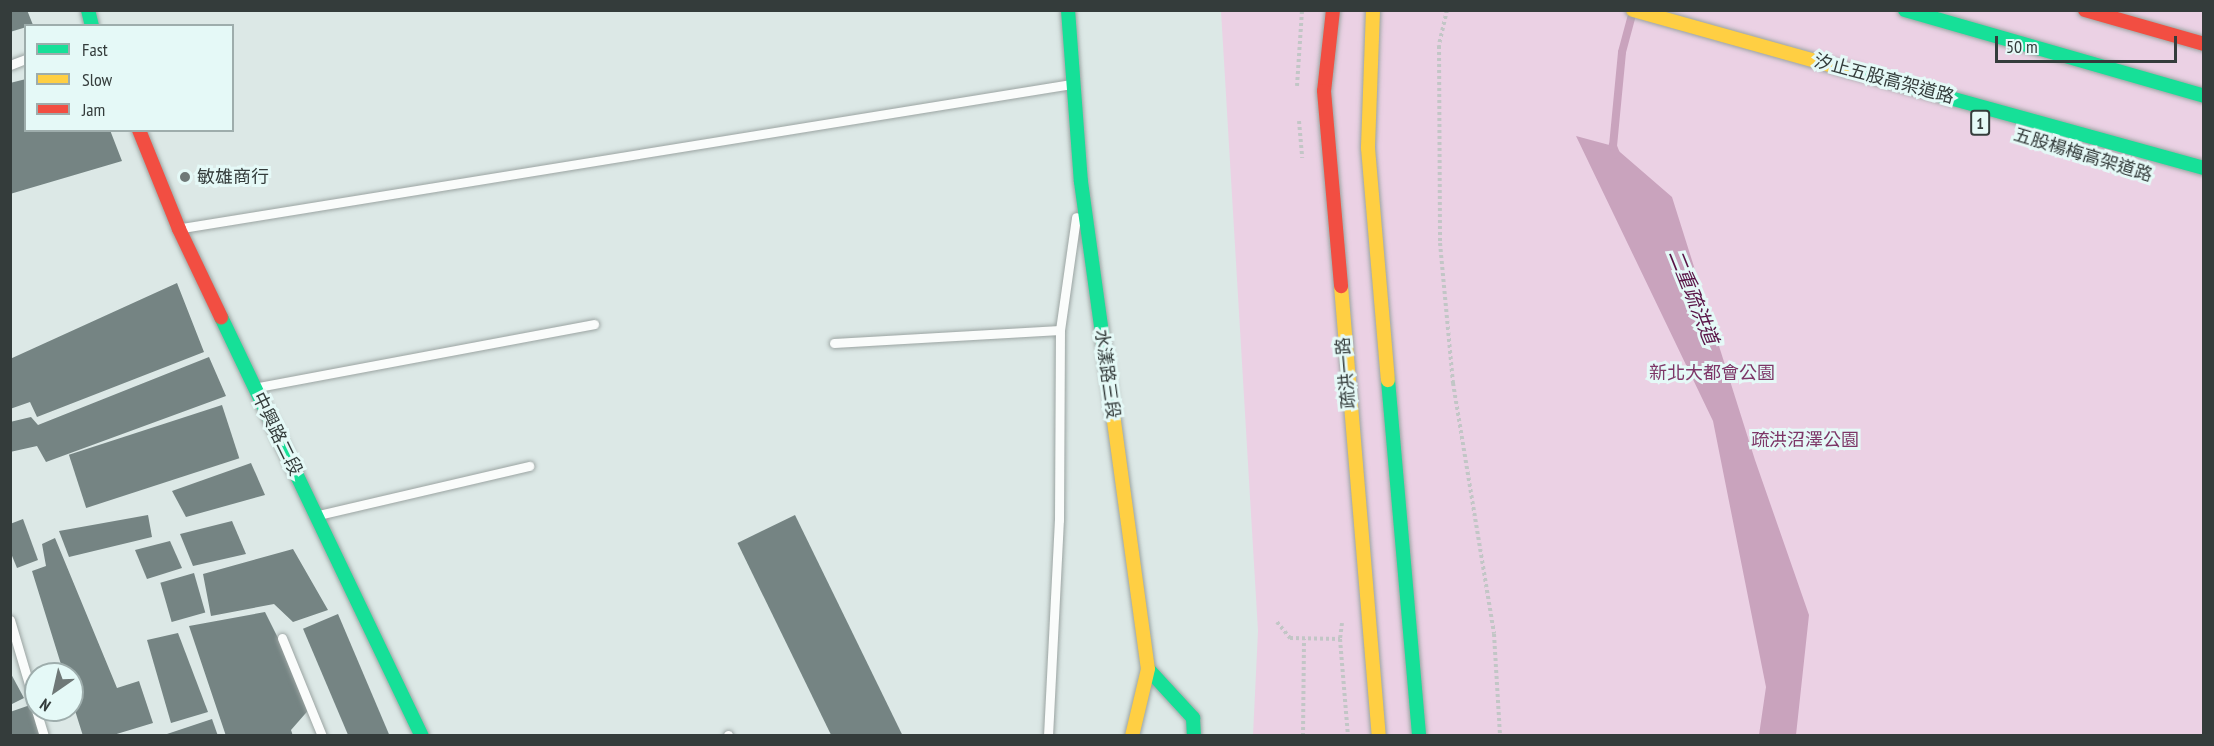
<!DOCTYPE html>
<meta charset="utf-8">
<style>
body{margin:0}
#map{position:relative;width:2214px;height:746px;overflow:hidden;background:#dce8e6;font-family:"PT Sans Narrow","Noto Sans TC",sans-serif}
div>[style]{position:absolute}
.green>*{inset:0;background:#ebd1e4}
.water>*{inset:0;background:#c9a3bd}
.stream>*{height:8px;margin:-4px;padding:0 4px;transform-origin:4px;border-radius:4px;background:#c9a3bd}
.building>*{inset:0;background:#758483;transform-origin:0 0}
.path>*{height:4px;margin-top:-2px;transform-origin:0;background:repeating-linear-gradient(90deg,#c2c6c6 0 3px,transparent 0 6px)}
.roads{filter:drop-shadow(0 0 2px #9ba4a2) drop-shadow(0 0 2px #9ba4a2)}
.lane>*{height:9px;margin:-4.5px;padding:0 4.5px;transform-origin:4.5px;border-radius:4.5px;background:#fafcfb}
.fast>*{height:14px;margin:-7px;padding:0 7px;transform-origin:7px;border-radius:7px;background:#16e098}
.slow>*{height:14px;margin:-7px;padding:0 7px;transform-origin:7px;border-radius:7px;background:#ffcf43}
.jam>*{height:14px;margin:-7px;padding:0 7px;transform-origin:7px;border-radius:7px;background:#f24e42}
.dots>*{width:16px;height:16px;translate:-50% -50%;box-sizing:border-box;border:3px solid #e5f9f7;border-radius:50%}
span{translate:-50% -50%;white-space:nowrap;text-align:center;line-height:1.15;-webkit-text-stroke:6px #e5f9f7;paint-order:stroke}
.shield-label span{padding:2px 4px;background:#e5f9f7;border:2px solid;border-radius:4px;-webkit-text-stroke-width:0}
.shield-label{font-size:16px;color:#343c3b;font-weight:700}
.street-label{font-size:18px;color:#343c3b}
.poi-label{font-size:18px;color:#343c3b}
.left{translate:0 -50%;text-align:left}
.park-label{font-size:18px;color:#7d3667}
.water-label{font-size:20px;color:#591346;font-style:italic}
.frame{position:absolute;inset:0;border:12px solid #343c3b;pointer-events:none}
.legend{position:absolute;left:24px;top:24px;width:210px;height:108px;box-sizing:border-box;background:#e5f9f7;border:2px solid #9eadac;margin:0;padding:8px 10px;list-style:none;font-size:18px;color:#343c3b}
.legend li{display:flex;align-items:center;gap:12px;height:30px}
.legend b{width:30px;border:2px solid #9eadac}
.north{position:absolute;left:24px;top:662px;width:60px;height:60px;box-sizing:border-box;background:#e5f9f7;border:2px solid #9eadac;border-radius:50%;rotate:214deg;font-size:16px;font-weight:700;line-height:24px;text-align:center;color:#343c3b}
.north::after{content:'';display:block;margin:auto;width:21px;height:27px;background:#6f7877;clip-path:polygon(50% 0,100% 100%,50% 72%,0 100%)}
.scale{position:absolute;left:1995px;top:36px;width:182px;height:27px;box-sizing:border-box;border:3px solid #343c3b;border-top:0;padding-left:8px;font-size:18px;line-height:21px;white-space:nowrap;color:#343c3b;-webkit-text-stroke:4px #e5f9f7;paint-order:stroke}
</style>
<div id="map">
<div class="green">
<i style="clip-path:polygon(1221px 11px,2203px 11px,2203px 735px,1253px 735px,1258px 631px)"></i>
</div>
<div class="water">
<i style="clip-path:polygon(1576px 136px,1613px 146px,1672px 197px,1755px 460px,1809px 615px,1796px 735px,1759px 735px,1766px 687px,1713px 421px)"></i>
</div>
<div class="stream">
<i style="left:1616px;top:154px;width:9px;rotate:-111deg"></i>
<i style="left:1613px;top:146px;width:94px;rotate:-84.5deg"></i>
<i style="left:1622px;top:52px;width:35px;rotate:-75deg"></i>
</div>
<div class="building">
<i style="clip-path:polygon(10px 10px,27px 10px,33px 25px,10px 32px)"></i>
<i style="clip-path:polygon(26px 79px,26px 130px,110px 130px,122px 161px,10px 194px,10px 83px)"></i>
<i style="clip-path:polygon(177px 283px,204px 352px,37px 417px,30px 402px,10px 409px,10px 359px)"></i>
<i style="clip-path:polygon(209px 357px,226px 396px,46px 462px,37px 446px,10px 452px,10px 422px,31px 417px,38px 425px)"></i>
<i style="left:222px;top:405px;width:56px;height:161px;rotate:72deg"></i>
<i style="clip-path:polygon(251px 463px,265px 495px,186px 517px,172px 491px)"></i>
<i style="clip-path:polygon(148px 515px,152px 537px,69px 557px,59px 531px)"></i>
<i style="left:795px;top:515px;width:246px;height:64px;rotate:64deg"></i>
<i style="clip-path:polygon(23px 519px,38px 560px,17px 568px,10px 551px,10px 524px)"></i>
<i style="clip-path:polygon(232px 521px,246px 554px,193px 566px,180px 534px)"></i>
<i style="clip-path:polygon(55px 538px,117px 688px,139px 681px,153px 723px,110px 736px,83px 736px,72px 701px,72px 674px,64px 674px,32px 571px,46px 566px,42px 544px)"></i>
<i style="clip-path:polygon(170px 541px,182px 568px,147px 579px,135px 550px)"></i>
<i style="clip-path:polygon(293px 549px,328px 610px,293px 622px,274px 604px,211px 616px,203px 574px)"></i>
<i style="left:194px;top:573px;width:41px;height:35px;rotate:74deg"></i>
<i style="clip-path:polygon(265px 612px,312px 706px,291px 730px,293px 736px,226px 736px,189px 626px)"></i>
<i style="left:338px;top:614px;width:133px;height:38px;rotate:67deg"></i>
<i style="clip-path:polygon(178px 633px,208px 712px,171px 723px,147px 640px)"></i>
<i style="clip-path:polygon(10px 672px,24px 698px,10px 705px)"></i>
<i style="clip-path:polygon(33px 704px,40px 736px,10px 736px,10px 712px)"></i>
<i style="clip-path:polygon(212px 719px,218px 736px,164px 736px,164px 735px)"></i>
</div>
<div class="path">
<i style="left:1447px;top:10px;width:37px;rotate:103deg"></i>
<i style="left:1439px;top:46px;width:197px;rotate:89.7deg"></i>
<i style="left:1440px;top:243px;width:141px;rotate:84.7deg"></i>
<i style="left:1453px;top:383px;width:254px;rotate:80.7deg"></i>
<i style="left:1494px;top:634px;width:102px;rotate:86.6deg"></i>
<i style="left:1297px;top:86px;width:76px;rotate:-86.2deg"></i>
<i style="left:1299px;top:121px;width:37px;rotate:85deg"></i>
<i style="left:1277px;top:622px;width:21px;rotate:51deg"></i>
<i style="left:1290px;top:638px;width:50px;rotate:1.1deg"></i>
<i style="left:1342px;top:623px;width:16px;rotate:97deg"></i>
<i style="left:1340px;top:639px;width:97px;rotate:85.3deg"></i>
<i style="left:1303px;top:736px;width:97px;rotate:-89.4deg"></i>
</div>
<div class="roads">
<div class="lane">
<i style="left:10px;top:65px;width:17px;rotate:-21deg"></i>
<i style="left:182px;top:228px;width:901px;rotate:-9.2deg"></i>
<i style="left:834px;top:343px;width:226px;rotate:-3.3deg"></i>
<i style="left:258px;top:387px;width:342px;rotate:-10.6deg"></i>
<i style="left:318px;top:515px;width:217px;rotate:-13.1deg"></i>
<i style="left:10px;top:620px;width:92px;rotate:73.5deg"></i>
<i style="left:282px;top:638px;width:106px;rotate:67.8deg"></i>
<i style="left:36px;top:710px;width:27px;rotate:73deg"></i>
<i style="left:728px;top:735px;width:1px;rotate:90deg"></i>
<i style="left:1048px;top:736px;width:216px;rotate:-87.1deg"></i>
<i style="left:1059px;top:520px;width:190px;rotate:-89.7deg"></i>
<i style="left:1060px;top:330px;width:114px;rotate:-81.9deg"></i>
</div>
<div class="fast">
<i style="left:88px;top:10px;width:16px;rotate:76deg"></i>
<i style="left:1068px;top:10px;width:172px;rotate:85.7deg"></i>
<i style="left:1081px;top:182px;width:234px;rotate:82.1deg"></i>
<i style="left:1905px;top:10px;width:311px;rotate:16deg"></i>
<i style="left:1852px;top:71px;width:365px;rotate:15.4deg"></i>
<i style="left:221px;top:317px;width:465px;rotate:64.4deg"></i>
<i style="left:1388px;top:380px;width:357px;rotate:85deg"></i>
<i style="left:1148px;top:669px;width:67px;rotate:47.4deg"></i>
<i style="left:1193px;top:718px;width:18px;rotate:87deg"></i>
</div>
<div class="slow">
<i style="left:1373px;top:10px;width:138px;rotate:92.1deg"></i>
<i style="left:1368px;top:148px;width:233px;rotate:85.1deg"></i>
<i style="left:1633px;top:10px;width:227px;rotate:15.6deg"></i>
<i style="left:1341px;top:286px;width:452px;rotate:85.2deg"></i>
<i style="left:1113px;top:414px;width:257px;rotate:82.2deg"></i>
<i style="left:1148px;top:669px;width:69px;rotate:103.4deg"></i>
</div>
<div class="jam">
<i style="left:1333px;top:10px;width:81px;rotate:96.3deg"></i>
<i style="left:1324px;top:91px;width:196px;rotate:85deg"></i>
<i style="left:2085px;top:10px;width:124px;rotate:15.9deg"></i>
<i style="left:139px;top:130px;width:107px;rotate:68deg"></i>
<i style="left:179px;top:229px;width:98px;rotate:64.5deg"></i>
</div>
</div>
<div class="dots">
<i style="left:185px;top:177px;background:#6f7877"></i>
</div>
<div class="shield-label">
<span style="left:1980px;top:123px">1</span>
</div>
<div class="street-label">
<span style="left:1884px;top:79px;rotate:15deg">汐止五股高架道路</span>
<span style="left:2083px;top:155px;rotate:17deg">五股楊梅高架道路</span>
<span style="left:1346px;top:373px;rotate:-95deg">疏洪一路</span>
<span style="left:1107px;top:374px;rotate:82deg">水漾路三段</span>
<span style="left:277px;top:434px;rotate:64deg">中興路二段</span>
</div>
<div class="poi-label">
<span class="left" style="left:197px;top:177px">敏雄商行</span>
</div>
<div class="park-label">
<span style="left:1712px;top:373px">新北大都會公園</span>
<span style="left:1805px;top:440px">疏洪沼澤公園</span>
</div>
<div class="water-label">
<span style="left:1693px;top:297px;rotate:68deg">二重疏洪道</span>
</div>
<div class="frame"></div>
<ul class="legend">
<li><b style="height:8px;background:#16e098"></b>Fast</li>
<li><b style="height:8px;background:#ffcf43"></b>Slow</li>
<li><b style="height:8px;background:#f24e42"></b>Jam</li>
</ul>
<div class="north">N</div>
<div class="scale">50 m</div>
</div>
